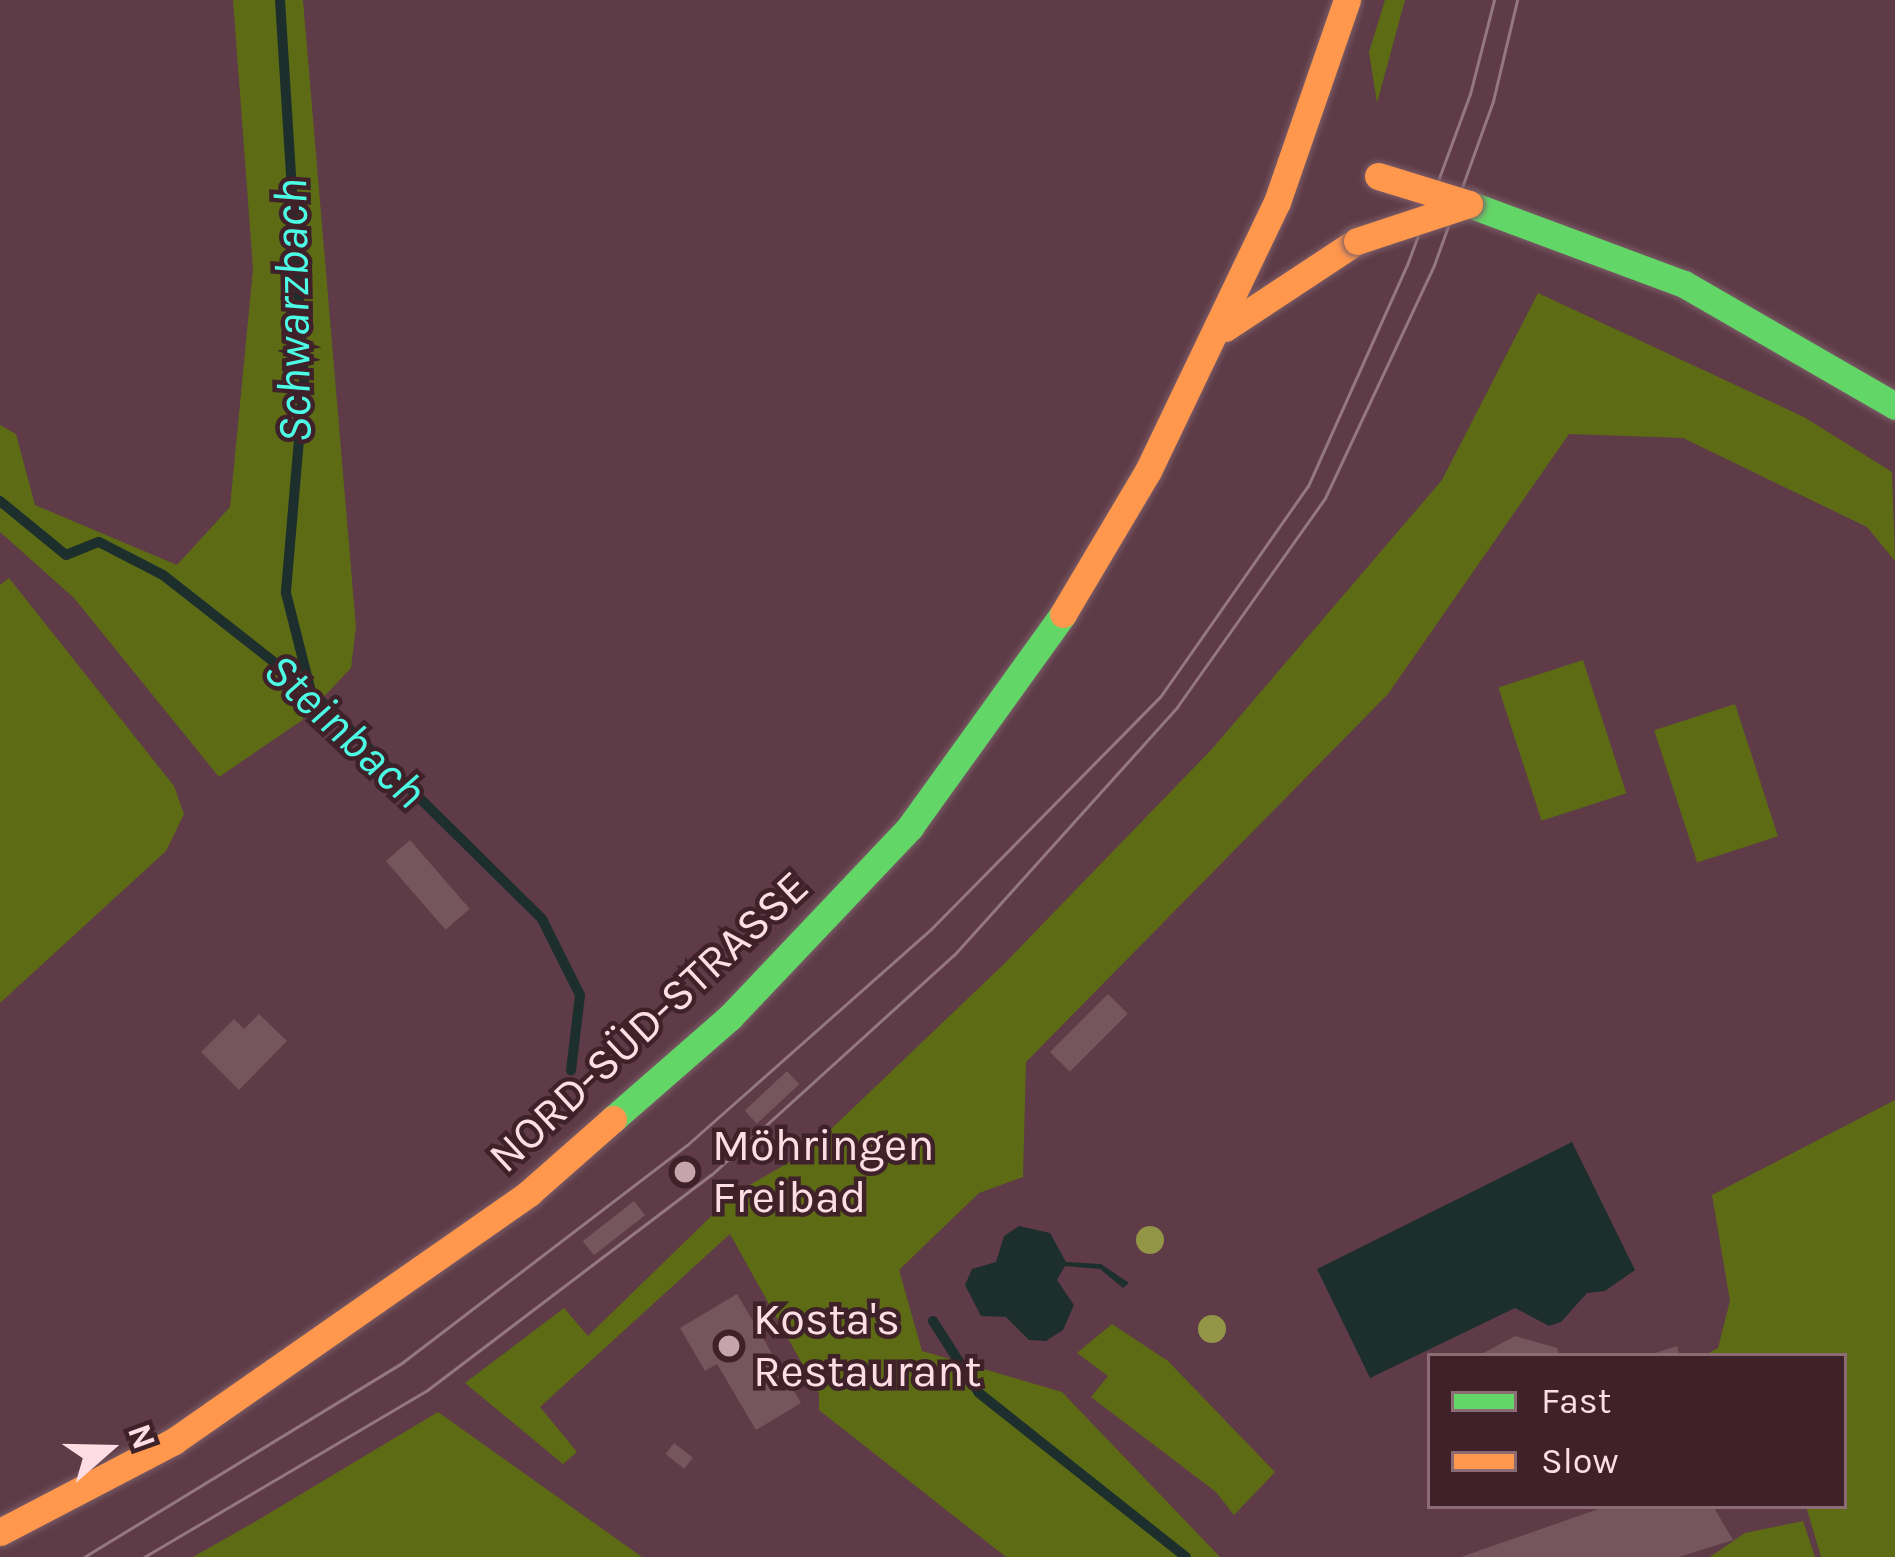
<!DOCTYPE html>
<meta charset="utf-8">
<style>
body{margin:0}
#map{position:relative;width:1895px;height:1557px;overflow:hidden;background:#5e3b47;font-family:Karla,sans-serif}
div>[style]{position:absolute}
.green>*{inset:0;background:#5d6b15;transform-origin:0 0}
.water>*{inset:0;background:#1d2f2d}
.stream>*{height:10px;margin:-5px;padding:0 5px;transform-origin:5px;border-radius:5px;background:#1d2f2d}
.building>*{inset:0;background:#74565c;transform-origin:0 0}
.roads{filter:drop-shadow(0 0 3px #7a5c66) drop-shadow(0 0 3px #7a5c66)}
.fast>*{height:27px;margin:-13.5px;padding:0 13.5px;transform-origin:13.5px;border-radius:13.5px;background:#63d668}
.slow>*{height:27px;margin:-13.5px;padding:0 13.5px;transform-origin:13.5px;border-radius:13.5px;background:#ff974d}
.tram>*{height:3px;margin:-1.5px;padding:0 1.5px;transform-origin:1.5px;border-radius:1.5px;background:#947881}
.bridges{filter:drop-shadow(0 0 3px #7a5c66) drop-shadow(0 0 3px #7a5c66)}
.slow-bridge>*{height:27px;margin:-13.5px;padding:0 13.5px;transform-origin:13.5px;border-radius:13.5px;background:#ff974d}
.trees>*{width:28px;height:28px;margin:-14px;border-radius:50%;background:#929646}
.dots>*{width:33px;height:33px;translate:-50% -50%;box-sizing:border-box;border:6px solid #3f212a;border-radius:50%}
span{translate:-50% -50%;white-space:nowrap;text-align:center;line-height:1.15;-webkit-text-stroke:9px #3f212a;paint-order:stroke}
.street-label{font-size:45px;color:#fedde5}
.poi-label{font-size:45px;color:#fedde5}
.left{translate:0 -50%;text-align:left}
.water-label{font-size:48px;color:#4dfce4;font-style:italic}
.legend{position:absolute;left:1427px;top:1353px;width:420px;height:156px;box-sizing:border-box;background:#3f212a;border:3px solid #8b6c75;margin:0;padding:15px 21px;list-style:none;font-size:36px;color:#fedde5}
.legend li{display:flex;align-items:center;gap:24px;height:60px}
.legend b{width:60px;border:3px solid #8b6c75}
.north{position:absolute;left:48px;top:1389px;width:120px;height:120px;-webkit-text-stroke:9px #3f212a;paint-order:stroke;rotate:70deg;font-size:33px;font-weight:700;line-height:48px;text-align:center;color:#fedde5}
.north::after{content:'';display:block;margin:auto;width:42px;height:54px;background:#fedde5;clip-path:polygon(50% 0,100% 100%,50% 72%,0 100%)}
</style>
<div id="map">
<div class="green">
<i style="clip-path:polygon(233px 0,303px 0,356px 627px,351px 668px,301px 721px,219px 777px,74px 598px,0 532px,0 425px,16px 434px,35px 505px,177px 565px,230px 507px,253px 269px)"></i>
<i style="clip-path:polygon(1385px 0,1405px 0,1377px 103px,1369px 52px)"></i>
<i style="clip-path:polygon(1538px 293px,1804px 417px,1892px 472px,1895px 561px,1867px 527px,1683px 438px,1569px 434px,1388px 694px,1026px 1062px,1023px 1177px,979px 1193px,899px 1270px,922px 1351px,1062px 1392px,1220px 1557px,1006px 1557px,819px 1410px,819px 1394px,730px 1234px,540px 1407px,577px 1452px,563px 1464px,465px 1383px,564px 1308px,588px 1336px,734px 1194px,807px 1152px,1004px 964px,1211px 750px,1442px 480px)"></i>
<i style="clip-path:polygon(9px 578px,174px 786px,184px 814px,166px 851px,0 1003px,0 585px)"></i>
<i style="left:1583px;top:660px;width:140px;height:89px;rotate:72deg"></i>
<i style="left:1735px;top:704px;width:139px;height:85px;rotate:72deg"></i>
<i style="clip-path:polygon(1895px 1100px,1895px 1557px,1821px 1557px,1806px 1506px,1844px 1506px,1844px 1356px,1703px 1356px,1718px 1348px,1730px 1301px,1712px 1195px)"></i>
<i style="clip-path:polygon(1112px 1324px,1168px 1361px,1275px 1472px,1234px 1515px,1216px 1492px,1091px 1397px,1108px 1376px,1077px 1353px)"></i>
<i style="clip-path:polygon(438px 1412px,642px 1557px,193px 1557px,258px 1520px)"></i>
<i style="clip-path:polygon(1803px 1521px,1815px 1557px,1710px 1557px,1745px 1533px)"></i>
</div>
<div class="water">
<i style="clip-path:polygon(1572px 1142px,1635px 1270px,1605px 1291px,1587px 1293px,1561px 1322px,1549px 1326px,1515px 1308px,1370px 1378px,1317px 1269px)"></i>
<i style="clip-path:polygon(1019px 1226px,1050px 1233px,1066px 1262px,1101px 1264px,1129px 1283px,1123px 1288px,1100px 1269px,1065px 1266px,1057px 1280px,1074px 1305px,1063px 1330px,1046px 1341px,1029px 1340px,1006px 1317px,981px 1316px,965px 1285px,972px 1269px,996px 1262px,1004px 1236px)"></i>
</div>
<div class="stream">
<i style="left:280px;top:0;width:382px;rotate:86.4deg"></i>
<i style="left:304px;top:381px;width:213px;rotate:94.9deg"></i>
<i style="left:286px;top:593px;width:98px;rotate:75.8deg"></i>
<i style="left:0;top:501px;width:85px;rotate:39.3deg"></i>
<i style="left:66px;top:555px;width:35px;rotate:-22deg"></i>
<i style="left:99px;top:542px;width:72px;rotate:27.3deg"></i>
<i style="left:163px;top:575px;width:188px;rotate:38.1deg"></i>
<i style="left:311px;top:691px;width:325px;rotate:44.6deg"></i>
<i style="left:542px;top:919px;width:85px;rotate:63.4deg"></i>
<i style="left:580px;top:995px;width:76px;rotate:96.8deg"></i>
<i style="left:933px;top:1321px;width:85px;rotate:57.4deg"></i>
<i style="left:979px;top:1393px;width:264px;rotate:38.4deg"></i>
</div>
<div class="building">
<i style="left:410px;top:840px;width:91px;height:32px;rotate:49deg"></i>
<i style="left:1108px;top:994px;width:28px;height:82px;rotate:45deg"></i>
<i style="clip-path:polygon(259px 1014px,287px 1041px,239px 1090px,201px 1052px,234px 1019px,244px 1029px)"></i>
<i style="left:787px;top:1071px;width:18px;height:58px;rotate:47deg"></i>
<i style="left:634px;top:1201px;width:18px;height:65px;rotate:52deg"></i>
<i style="clip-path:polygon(737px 1294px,801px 1403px,756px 1430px,717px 1364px,705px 1371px,680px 1328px)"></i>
<i style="clip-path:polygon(1515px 1336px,1557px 1348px,1560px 1356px,1478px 1356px)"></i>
<i style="clip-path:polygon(1677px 1346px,1680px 1356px,1649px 1356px,1649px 1355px)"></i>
<i style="left:674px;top:1443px;width:24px;height:14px;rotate:38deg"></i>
<i style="clip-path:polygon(1607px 1506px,1713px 1506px,1733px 1540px,1679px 1557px,1461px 1557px)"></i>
</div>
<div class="roads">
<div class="fast">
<i style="left:1469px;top:204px;width:229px;rotate:20.4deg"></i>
<i style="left:1684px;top:284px;width:244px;rotate:30deg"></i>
<i style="left:613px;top:1119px;width:155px;rotate:-41.1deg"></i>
<i style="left:730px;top:1017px;width:262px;rotate:-46.5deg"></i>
<i style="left:910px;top:827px;width:262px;rotate:-54.3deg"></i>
</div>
<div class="slow">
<i style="left:1225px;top:328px;width:158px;rotate:-33.4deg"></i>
<i style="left:1063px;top:614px;width:166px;rotate:-59.3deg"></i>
<i style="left:1148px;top:471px;width:298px;rotate:-64.4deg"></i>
<i style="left:1277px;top:202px;width:214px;rotate:-70.9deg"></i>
<i style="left:0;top:1532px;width:196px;rotate:-27.6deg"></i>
<i style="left:174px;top:1441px;width:433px;rotate:-34.9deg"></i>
<i style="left:529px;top:1193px;width:112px;rotate:-41.4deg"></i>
</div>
</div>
<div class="tram">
<i style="left:84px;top:1557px;width:374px;rotate:-31.4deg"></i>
<i style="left:403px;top:1362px;width:357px;rotate:-37.4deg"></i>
<i style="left:687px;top:1145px;width:326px;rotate:-41.5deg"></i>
<i style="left:931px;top:929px;width:326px;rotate:-45.4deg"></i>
<i style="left:1160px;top:697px;width:258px;rotate:-55deg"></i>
<i style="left:1308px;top:486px;width:242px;rotate:-65.9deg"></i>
<i style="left:1407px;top:265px;width:182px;rotate:-69.8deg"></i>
<i style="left:1470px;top:94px;width:97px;rotate:-75.7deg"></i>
<i style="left:144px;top:1557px;width:327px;rotate:-30.5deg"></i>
<i style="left:426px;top:1391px;width:358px;rotate:-37.2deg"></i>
<i style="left:711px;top:1175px;width:328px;rotate:-42.2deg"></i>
<i style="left:954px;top:955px;width:334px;rotate:-48deg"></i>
<i style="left:1177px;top:707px;width:256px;rotate:-54.7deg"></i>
<i style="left:1325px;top:498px;width:257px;rotate:-64.9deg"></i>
<i style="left:1434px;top:265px;width:174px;rotate:-70.2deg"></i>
<i style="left:1493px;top:101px;width:104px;rotate:-76.6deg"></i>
</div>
<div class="bridges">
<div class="slow-bridge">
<i style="left:1378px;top:176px;width:95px;rotate:17.1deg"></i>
<i style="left:1357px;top:241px;width:118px;rotate:-18.3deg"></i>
</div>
</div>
<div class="trees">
<i style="left:1150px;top:1240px"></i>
<i style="left:1212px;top:1329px"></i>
</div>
<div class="dots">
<i style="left:685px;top:1172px;background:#c6a4ae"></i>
<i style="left:729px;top:1346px;background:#c6a4ae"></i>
</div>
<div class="street-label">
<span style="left:649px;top:1022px;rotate:-43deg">NORD-SÜD-STRASSE</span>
</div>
<div class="poi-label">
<span class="left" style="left:712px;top:1172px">Möhringen<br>Freibad</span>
<span class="left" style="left:753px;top:1346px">Kosta's<br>Restaurant</span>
</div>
<div class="water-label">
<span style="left:293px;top:311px;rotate:-91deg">Schwarzbach</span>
<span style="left:345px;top:731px;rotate:43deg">Steinbach</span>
</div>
<ul class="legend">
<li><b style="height:15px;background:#63d668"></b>Fast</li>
<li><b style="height:15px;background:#ff974d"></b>Slow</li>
</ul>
<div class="north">N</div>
</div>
